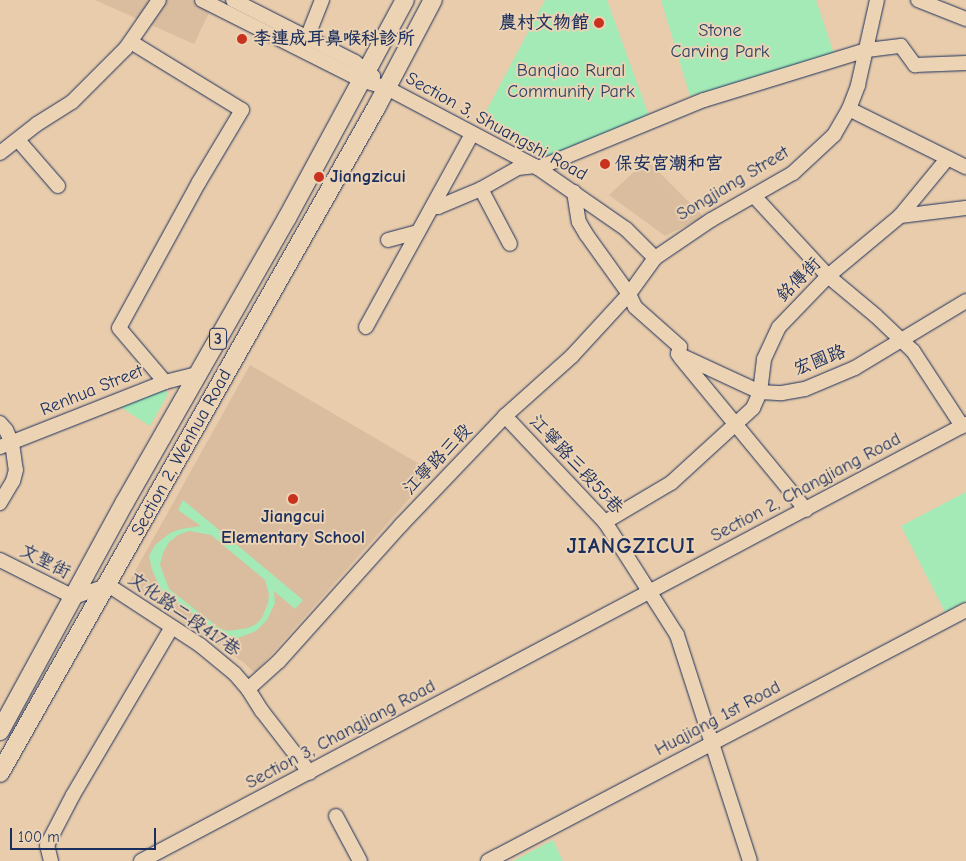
<!DOCTYPE html>
<meta charset="utf-8">
<style>
body{margin:0}
#map{position:relative;width:966px;height:861px;overflow:hidden;background:#e8ccab;font-family:"Comic Neue","LXGW WenKai TC",sans-serif}
div>[style]{position:absolute}
.built>*{inset:0;background:#d9bd9e}
.green>*{inset:0;background:#a3eab7}
.roads{filter:drop-shadow(0 0 1px #1b2f5e) drop-shadow(0 0 1px #1b2f5e)}
.minor>*{height:14px;margin:-7px;padding:0 7px;transform-origin:7px;border-radius:7px;background:#ecd3b4}
.major>*{height:18px;margin:-9px;padding:0 9px;transform-origin:9px;border-radius:9px;background:#ecd3b4}
.dots>*{width:14px;height:14px;translate:-50% -50%;box-sizing:border-box;border:2px solid #ecd3b4;border-radius:50%}
span{translate:-50% -50%;white-space:nowrap;text-align:center;line-height:1.15;-webkit-text-stroke:4px #ecd3b4;paint-order:stroke}
.shield-label span{padding:1px 4px;background:#ecd3b4;border:1px solid;border-radius:4px;-webkit-text-stroke-width:0}
.shield-label{font-size:16px;color:#1b2f5e;font-weight:700}
.poi-label{font-size:18px;color:#1b2f5e;font-weight:700}
.right{translate:-100% -50%;text-align:right}
.left{translate:0 -50%;text-align:left}
.park-label{font-size:18px;color:#294267}
.street-label{font-size:18px;color:#1b2f5e}
.district-label{font-size:22px;color:#1b2f5e;font-weight:700;letter-spacing:1px}
.scale{position:absolute;left:10px;top:828px;width:146px;height:22px;box-sizing:border-box;border:2px solid #1b2f5e;border-top:0;padding-left:6px;font-size:15px;line-height:18px;white-space:nowrap;color:#1b2f5e;-webkit-text-stroke:4px #ecd3b4;paint-order:stroke}
</style>
<div id="map">
<div class="built">
<i style="clip-path:polygon(95px 0,192px 0,211px 9px,194px 44px)"></i>
<i style="clip-path:polygon(647px 160px,704px 217px,665px 236px,609px 195px)"></i>
<i style="clip-path:polygon(250px 365px,433px 472px,255px 673px,243px 662px,128px 584px)"></i>
</div>
<div class="green">
<i style="clip-path:polygon(545px 0,607px 0,649px 116px,544px 158px,481px 121px)"></i>
<i style="clip-path:polygon(661px 0,816px 0,834px 54px,690px 96px)"></i>
<i style="clip-path:polygon(164px 389px,168px 394px,150px 426px,119px 406px)"></i>
<i style="clip-path:polygon(966px 492px,966px 601px,945px 612px,901px 526px)"></i>
<i style="clip-path:polygon(evenodd,183px 500px,303px 600px,295px 609px,274px 591px,275px 603px,267px 620px,256px 631px,238px 638px,223px 637px,162px 591px,152px 570px,149px 556px,155px 545px,170px 533px,181px 529px,201px 526px,178px 510px,183px 500px,189px 531px,211px 535px,265px 580px,269px 594px,268px 603px,262px 618px,256px 624px,248px 628px,228px 631px,219px 628px,169px 589px,160px 565px,163px 553px,169px 542px,178px 535px,189px 531px)"></i>
<i style="clip-path:polygon(553px 840px,563px 861px,513px 861px)"></i>
</div>
<div class="roads">
<div class="minor">
<i style="left:202px;top:0;width:178px;rotate:26.7deg"></i>
<i style="left:361px;top:80px;width:27px;rotate:17deg"></i>
<i style="left:387px;top:88px;width:171px;rotate:27.9deg"></i>
<i style="left:538px;top:168px;width:107px;rotate:34.7deg"></i>
<i style="left:626px;top:229px;width:41px;rotate:45deg"></i>
<i style="left:233px;top:0;width:137px;rotate:26.9deg"></i>
<i style="left:355px;top:62px;width:23px;rotate:38deg"></i>
<i style="left:918px;top:0;width:52px;rotate:21.6deg"></i>
<i style="left:307px;top:38px;width:41px;rotate:-68.5deg"></i>
<i style="left:131px;top:42px;width:130px;rotate:31.5deg"></i>
<i style="left:242px;top:110px;width:84px;rotate:120.8deg"></i>
<i style="left:199px;top:182px;width:166px;rotate:118.7deg"></i>
<i style="left:119px;top:328px;width:71px;rotate:49.6deg"></i>
<i style="left:849px;top:109px;width:131px;rotate:26.4deg"></i>
<i style="left:18px;top:140px;width:61px;rotate:49deg"></i>
<i style="left:0;top:153px;width:47px;rotate:-38.1deg"></i>
<i style="left:37px;top:124px;width:41px;rotate:-32.2deg"></i>
<i style="left:72px;top:102px;width:76px;rotate:-45deg"></i>
<i style="left:126px;top:48px;width:58px;rotate:-55.5deg"></i>
<i style="left:538px;top:168px;width:179px;rotate:-22.3deg"></i>
<i style="left:704px;top:100px;width:170px;rotate:-17.1deg"></i>
<i style="left:867px;top:50px;width:34px;rotate:-7deg"></i>
<i style="left:901px;top:46px;width:24px;rotate:54deg"></i>
<i style="left:915px;top:65px;width:51px;rotate:-2.2deg"></i>
<i style="left:481px;top:189px;width:62px;rotate:62.2deg"></i>
<i style="left:574px;top:192px;width:30px;rotate:81deg"></i>
<i style="left:579px;top:222px;width:14px;rotate:60deg"></i>
<i style="left:586px;top:234px;width:74px;rotate:54.4deg"></i>
<i style="left:629px;top:294px;width:14px;rotate:65deg"></i>
<i style="left:635px;top:307px;width:60px;rotate:41.6deg"></i>
<i style="left:680px;top:347px;width:7px;rotate:106deg"></i>
<i style="left:754px;top:196px;width:109px;rotate:47.2deg"></i>
<i style="left:828px;top:276px;width:62px;rotate:39.8deg"></i>
<i style="left:876px;top:316px;width:51px;rotate:43.4deg"></i>
<i style="left:913px;top:351px;width:90px;rotate:56.8deg"></i>
<i style="left:433px;top:206px;width:5px;rotate:11deg"></i>
<i style="left:438px;top:207px;width:47px;rotate:-22.7deg"></i>
<i style="left:481px;top:189px;width:43px;rotate:-29.6deg"></i>
<i style="left:518px;top:168px;width:17px;rotate:-7deg"></i>
<i style="left:900px;top:216px;width:66px;rotate:-6.9deg"></i>
<i style="left:388px;top:240px;width:31px;rotate:-15deg"></i>
<i style="left:366px;top:327px;width:220px;rotate:-61.2deg"></i>
<i style="left:678px;top:354px;width:90px;rotate:24.9deg"></i>
<i style="left:760px;top:392px;width:22px;rotate:3deg"></i>
<i style="left:782px;top:393px;width:23px;rotate:-10deg"></i>
<i style="left:805px;top:389px;width:54px;rotate:-22.8deg"></i>
<i style="left:855px;top:368px;width:130px;rotate:-31.1deg"></i>
<i style="left:680px;top:357px;width:198px;rotate:50.5deg"></i>
<i style="left:505px;top:416px;width:146px;rotate:46.7deg"></i>
<i style="left:605px;top:522px;width:134px;rotate:57.5deg"></i>
<i style="left:677px;top:635px;width:237px;rotate:72.1deg"></i>
<i style="left:0;top:423px;width:9px;rotate:49deg"></i>
<i style="left:6px;top:430px;width:14px;rotate:65deg"></i>
<i style="left:12px;top:443px;width:27px;rotate:82deg"></i>
<i style="left:16px;top:470px;width:11px;rotate:105deg"></i>
<i style="left:13px;top:481px;width:26px;rotate:121deg"></i>
<i style="left:0;top:447px;width:177px;rotate:-21.5deg"></i>
<i style="left:165px;top:382px;width:36px;rotate:-14deg"></i>
<i style="left:605px;top:522px;width:77px;rotate:-30.6deg"></i>
<i style="left:671px;top:483px;width:111px;rotate:-42.4deg"></i>
<i style="left:753px;top:408px;width:17px;rotate:-66deg"></i>
<i style="left:760px;top:392px;width:33px;rotate:-83deg"></i>
<i style="left:764px;top:359px;width:35px;rotate:-65deg"></i>
<i style="left:779px;top:327px;width:71px;rotate:-46.1deg"></i>
<i style="left:828px;top:276px;width:94px;rotate:-39.8deg"></i>
<i style="left:900px;top:216px;width:74px;rotate:-50.5deg"></i>
<i style="left:0;top:560px;width:83px;rotate:26.6deg"></i>
<i style="left:74px;top:597px;width:36px;rotate:-19deg"></i>
<i style="left:108px;top:585px;width:110px;rotate:33.1deg"></i>
<i style="left:200px;top:645px;width:45px;rotate:39.6deg"></i>
<i style="left:235px;top:674px;width:20px;rotate:49deg"></i>
<i style="left:248px;top:689px;width:26px;rotate:58deg"></i>
<i style="left:262px;top:711px;width:78px;rotate:52.3deg"></i>
<i style="left:248px;top:689px;width:42px;rotate:-42.1deg"></i>
<i style="left:279px;top:661px;width:183px;rotate:-48.1deg"></i>
<i style="left:401px;top:525px;width:151px;rotate:-46.3deg"></i>
<i style="left:505px;top:416px;width:90px;rotate:-41.8deg"></i>
<i style="left:572px;top:356px;width:84px;rotate:-47.4deg"></i>
<i style="left:629px;top:294px;width:44px;rotate:-54.2deg"></i>
<i style="left:655px;top:258px;width:68px;rotate:-34.2deg"></i>
<i style="left:711px;top:220px;width:95px;rotate:-29.8deg"></i>
<i style="left:793px;top:173px;width:56px;rotate:-42.8deg"></i>
<i style="left:834px;top:135px;width:30px;rotate:-60deg"></i>
<i style="left:849px;top:109px;width:26px;rotate:-69deg"></i>
<i style="left:858px;top:85px;width:87px;rotate:-77.4deg"></i>
<i style="left:336px;top:816px;width:51px;rotate:61.9deg"></i>
<i style="left:51px;top:861px;width:16px;rotate:-104deg"></i>
<i style="left:47px;top:845px;width:56px;rotate:-62.5deg"></i>
<i style="left:73px;top:795px;width:195px;rotate:-59.5deg"></i>
<i style="left:141px;top:861px;width:934px;rotate:-27.91deg"></i>
<i style="left:488px;top:861px;width:540px;rotate:-27.7deg"></i>
</div>
<div class="major">
<i style="left:0;top:731px;width:261px;rotate:-61.4deg"></i>
<i style="left:125px;top:502px;width:327px;rotate:-60.3deg"></i>
<i style="left:287px;top:218px;width:248px;rotate:-61.6deg"></i>
<i style="left:0;top:773px;width:766px;rotate:-60.52deg"></i>
<i style="left:377px;top:106px;width:120px;rotate:-62.2deg"></i>
</div>
</div>
<div class="dots">
<i style="left:599px;top:23px;background:#c8321e"></i>
<i style="left:242px;top:39px;background:#c8321e"></i>
<i style="left:605px;top:164px;background:#c8321e"></i>
<i style="left:319px;top:177px;background:#c8321e"></i>
<i style="left:293px;top:499px;background:#c8321e"></i>
</div>
<div class="shield-label">
<span style="left:218px;top:339px">3</span>
</div>
<div class="poi-label">
<span class="right" style="left:589px;top:23px">農村文物館</span>
<span class="left" style="left:253px;top:39px">李連成耳鼻喉科診所</span>
<span class="left" style="left:615px;top:164px">保安宮潮和宮</span>
<span class="left" style="left:330px;top:177px">Jiangzicui</span>
<span style="left:293px;top:528px">Jiangcui<br>Elementary School</span>
</div>
<div class="park-label">
<span style="left:720px;top:42px">Stone<br>Carving Park</span>
<span style="left:571px;top:82px">Banqiao Rural<br>Community Park</span>
</div>
<div class="street-label">
<span style="left:496px;top:127px;rotate:29deg">Section 3, Shuangshi Road</span>
<span style="left:733px;top:184px;rotate:-31deg">Songjiang Street</span>
<span style="left:799px;top:280px;rotate:-45deg">銘傳街</span>
<span style="left:820px;top:361px;rotate:-21deg">宏國路</span>
<span style="left:92px;top:391px;rotate:-22deg">Renhua Street</span>
<span style="left:182px;top:453px;rotate:-61deg">Section 2, Wenhua Road</span>
<span style="left:438px;top:460px;rotate:-46deg">江寧路三段</span>
<span style="left:576px;top:465px;rotate:47deg">江寧路三段55巷</span>
<span style="left:806px;top:488px;rotate:-28deg">Section 2, Changjiang Road</span>
<span style="left:45px;top:562px;rotate:27deg">文聖街</span>
<span style="left:184px;top:615px;rotate:35deg">文化路二段417巷</span>
<span style="left:718px;top:719px;rotate:-28deg">Huajiang 1st Road</span>
<span style="left:341px;top:735px;rotate:-28deg">Section 3, Changjiang Road</span>
</div>
<div class="district-label">
<span style="left:631px;top:547px">JIANGZICUI</span>
</div>
<div class="scale">100 m</div>
</div>
